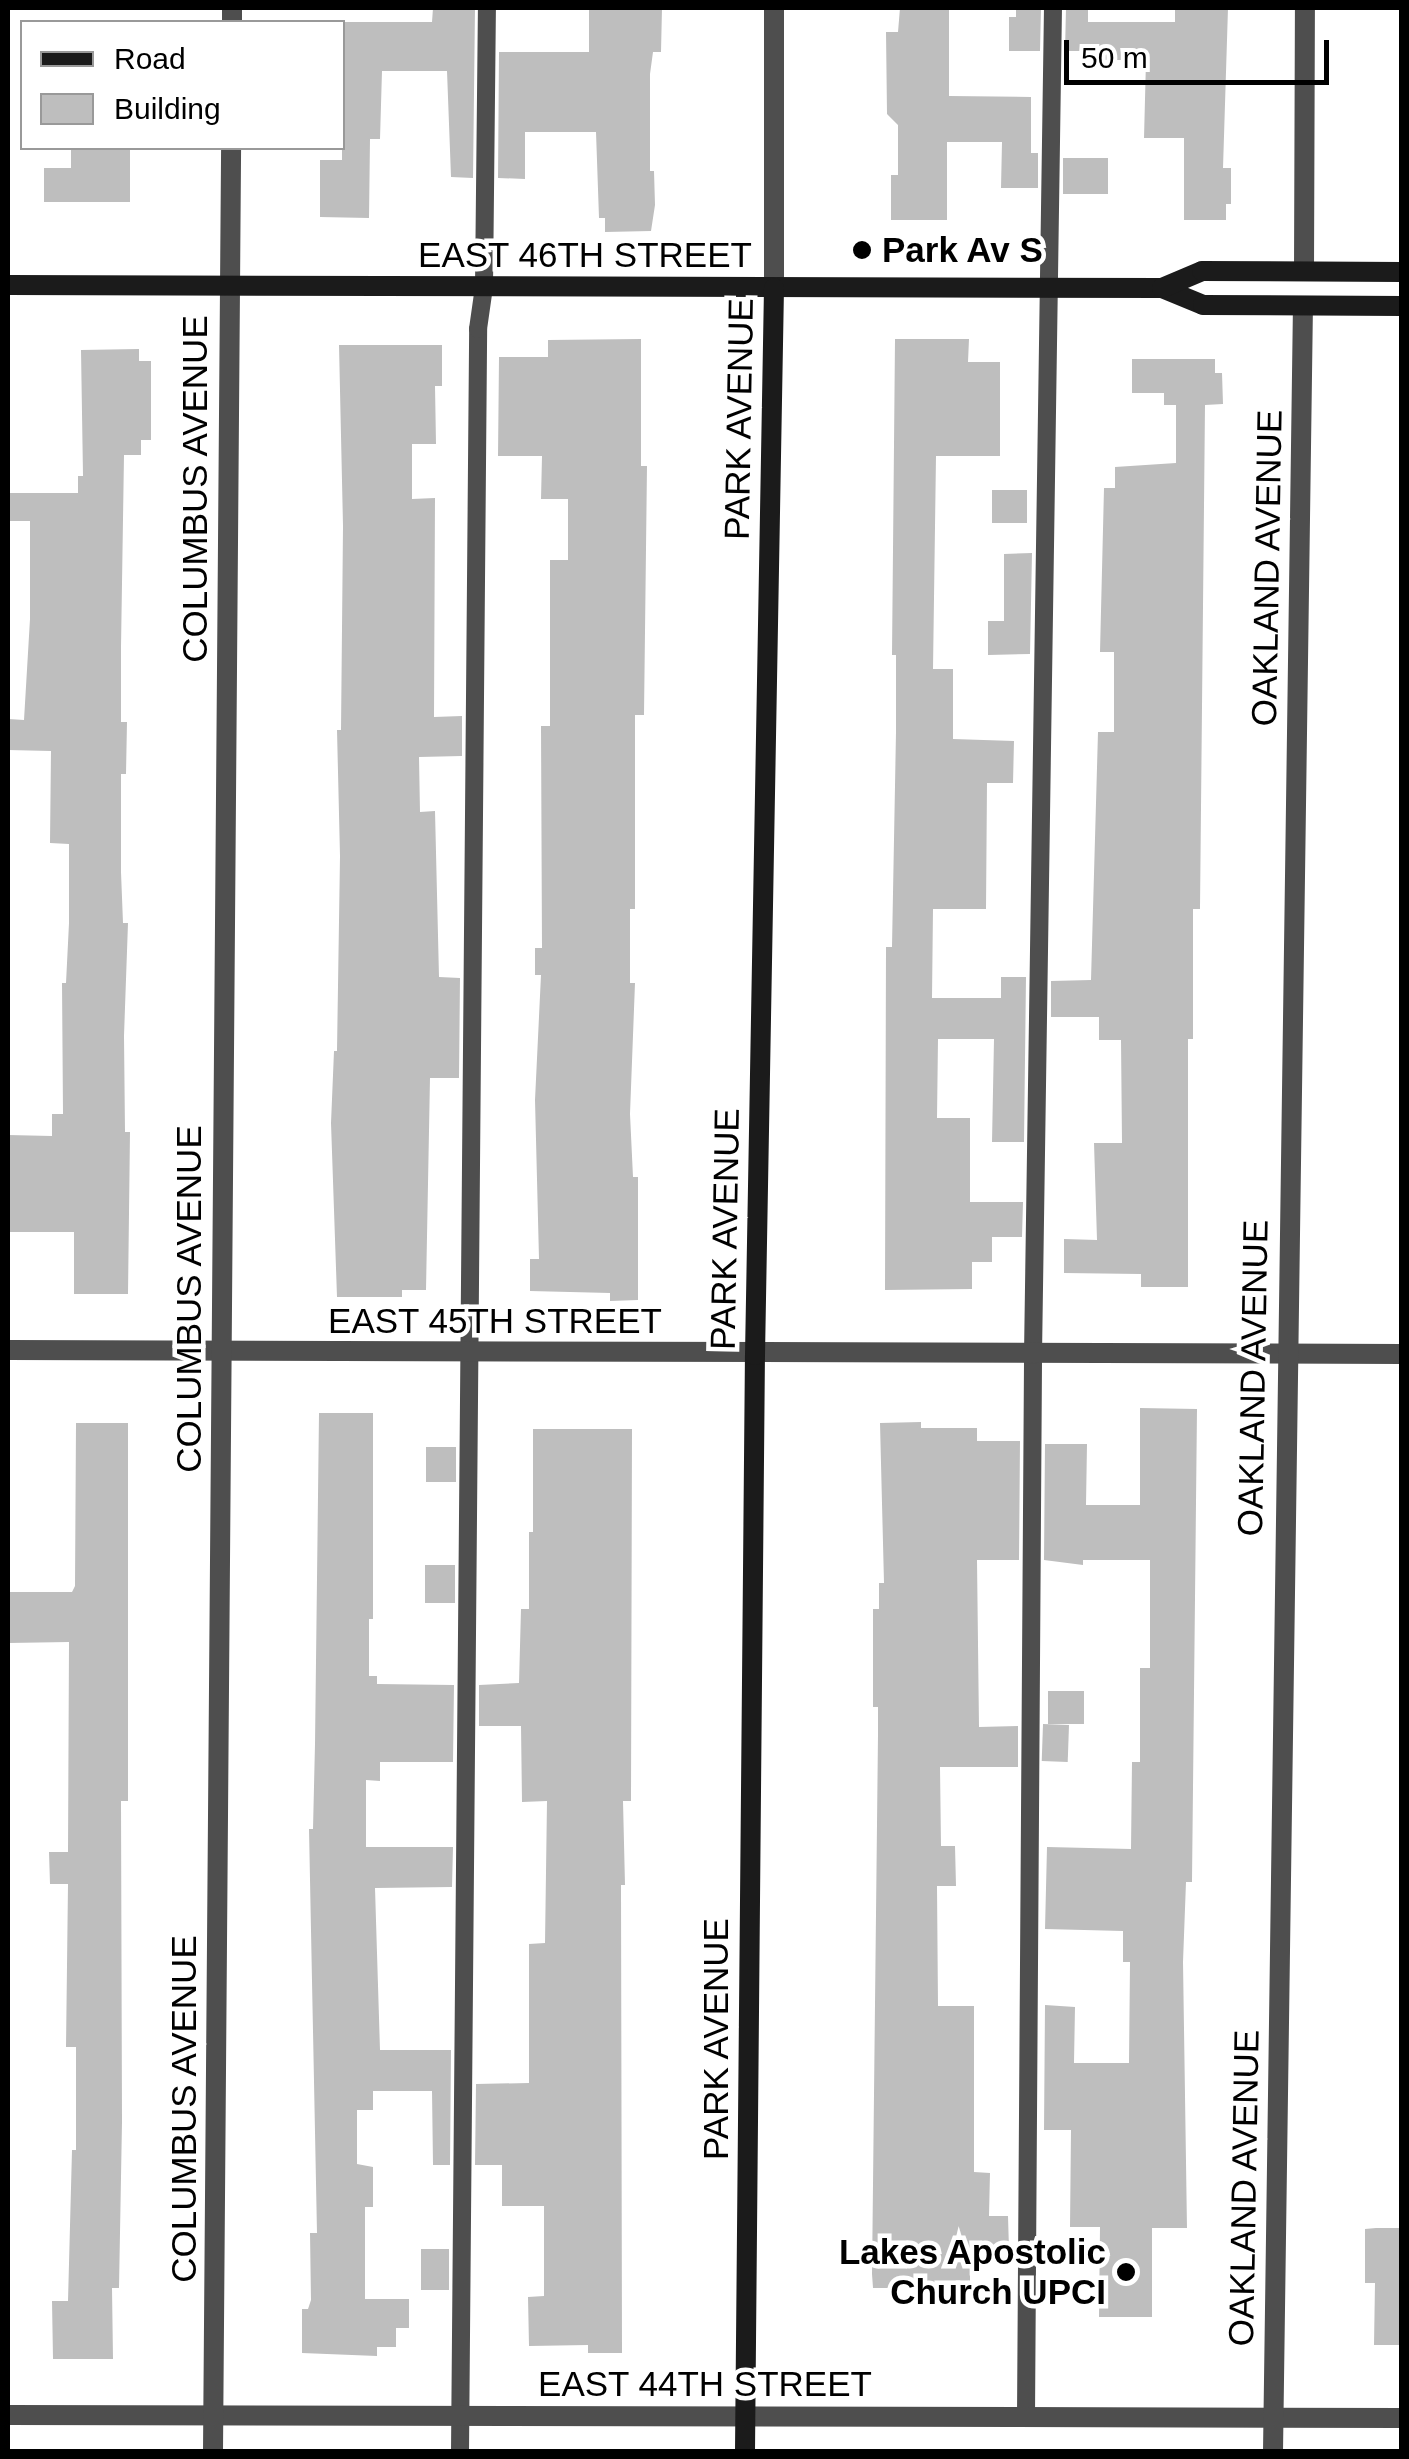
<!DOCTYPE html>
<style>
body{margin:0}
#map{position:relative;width:1409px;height:2459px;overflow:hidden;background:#fff;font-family:Helvetica,sans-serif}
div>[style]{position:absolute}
.building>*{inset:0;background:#bebebe;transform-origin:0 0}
.lane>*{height:18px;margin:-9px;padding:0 9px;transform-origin:9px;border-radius:9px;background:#4e4e4e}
.street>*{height:20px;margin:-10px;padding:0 10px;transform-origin:10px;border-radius:10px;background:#4e4e4e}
.secondary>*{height:20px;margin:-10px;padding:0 10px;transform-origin:10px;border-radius:10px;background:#1b1b1b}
.dots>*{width:28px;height:28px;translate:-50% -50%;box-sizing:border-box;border:5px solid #fff;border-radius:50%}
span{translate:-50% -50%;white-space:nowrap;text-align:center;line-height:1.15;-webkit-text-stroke:9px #fff;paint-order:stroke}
.poi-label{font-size:35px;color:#000;font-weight:700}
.left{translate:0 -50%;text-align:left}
.right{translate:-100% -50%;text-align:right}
.street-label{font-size:35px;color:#000}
.frame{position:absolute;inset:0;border:10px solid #000;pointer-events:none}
.legend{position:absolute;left:20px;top:20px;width:325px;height:130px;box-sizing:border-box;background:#fff;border:2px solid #999;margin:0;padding:12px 18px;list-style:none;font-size:30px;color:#000}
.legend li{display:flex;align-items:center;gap:20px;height:50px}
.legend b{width:50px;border:2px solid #999}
.scale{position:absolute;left:1064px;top:40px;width:265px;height:45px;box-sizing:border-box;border:5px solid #000;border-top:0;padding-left:12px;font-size:30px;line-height:35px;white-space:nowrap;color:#000;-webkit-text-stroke:8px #fff;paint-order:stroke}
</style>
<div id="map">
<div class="building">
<i style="clip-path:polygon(433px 8px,475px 8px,473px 178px,451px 177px,447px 71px,382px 71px,380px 139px,370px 139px,369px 218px,320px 217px,320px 160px,342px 160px,342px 22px,432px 22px)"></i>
<i style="clip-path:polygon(589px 8px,662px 8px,661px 52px,653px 52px,650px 74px,650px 171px,654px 171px,655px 205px,651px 231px,605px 232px,605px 218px,599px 218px,596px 132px,525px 132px,525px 179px,498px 178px,499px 52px,589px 52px)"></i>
<i style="clip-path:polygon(900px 8px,949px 8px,949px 96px,1031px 97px,1031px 153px,1038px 153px,1038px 188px,1001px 188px,1002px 142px,947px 142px,947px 220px,891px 220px,891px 175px,898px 175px,898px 125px,887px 114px,886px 32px,898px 32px)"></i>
<i style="clip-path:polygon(1016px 8px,1041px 8px,1040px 51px,1009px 51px,1009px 17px,1016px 17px)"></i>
<i style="clip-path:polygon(1066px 8px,1088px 8px,1088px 22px,1175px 22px,1175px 8px,1228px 8px,1223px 168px,1231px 168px,1231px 204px,1226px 204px,1226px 220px,1184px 220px,1184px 138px,1144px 138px,1146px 60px,1090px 60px,1090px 51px,1065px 51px)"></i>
<i style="clip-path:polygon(71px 148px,130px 148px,130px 202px,44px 202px,44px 168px,71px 168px)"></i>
<i style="left:1063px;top:158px;width:45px;height:36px"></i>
<i style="clip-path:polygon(641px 339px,641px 466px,647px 466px,644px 715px,635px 715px,635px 909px,630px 909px,630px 983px,635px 983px,630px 1114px,633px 1177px,638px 1177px,638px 1300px,610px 1301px,610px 1293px,530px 1291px,530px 1259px,539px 1259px,535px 1100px,541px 975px,535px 975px,535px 948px,542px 948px,541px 726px,550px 726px,550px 560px,568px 560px,568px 499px,541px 499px,542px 456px,498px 456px,499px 357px,548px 357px,548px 340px)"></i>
<i style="clip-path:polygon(895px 339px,969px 339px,968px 362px,1000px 362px,1000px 456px,936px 456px,933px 669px,953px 669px,953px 739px,1014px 741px,1013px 783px,987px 783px,986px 909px,933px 909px,932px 998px,1001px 998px,1001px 977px,1026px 977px,1024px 1142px,992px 1142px,994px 1039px,938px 1039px,937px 1118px,970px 1118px,970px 1202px,1023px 1202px,1022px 1237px,992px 1237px,992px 1262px,972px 1262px,972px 1289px,885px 1290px,886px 947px,892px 947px,896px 732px,896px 655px,892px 655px)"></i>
<i style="clip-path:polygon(339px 345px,442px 345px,442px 386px,435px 386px,436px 444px,412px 444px,412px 499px,435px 498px,434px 717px,462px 716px,462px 756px,419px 757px,420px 812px,435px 811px,439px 977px,460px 978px,459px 1078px,430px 1078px,426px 1290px,402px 1290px,402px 1297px,337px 1297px,331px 1123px,334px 1051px,337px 1051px,340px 856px,337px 730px,341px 730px,343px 526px)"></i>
<i style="clip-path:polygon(139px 349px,139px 361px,151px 361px,151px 440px,141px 440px,141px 455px,124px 455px,121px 648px,121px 722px,127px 722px,126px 774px,121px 774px,121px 872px,123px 923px,128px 923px,124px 1036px,125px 1132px,130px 1132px,128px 1294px,74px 1294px,74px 1232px,8px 1232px,8px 1135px,52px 1136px,52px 1114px,63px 1114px,62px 983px,66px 983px,69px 923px,69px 844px,50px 843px,51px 751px,8px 750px,8px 719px,24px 720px,30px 619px,30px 521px,8px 521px,8px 493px,78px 493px,78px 476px,83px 476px,81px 350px)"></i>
<i style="clip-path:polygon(1132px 359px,1215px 359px,1215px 373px,1222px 373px,1223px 404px,1205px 405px,1200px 909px,1193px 909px,1193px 1039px,1188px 1039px,1188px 1287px,1141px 1287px,1141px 1274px,1064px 1273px,1064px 1239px,1097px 1240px,1094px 1143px,1122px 1143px,1121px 1040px,1099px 1040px,1099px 1017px,1051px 1017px,1051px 981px,1091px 980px,1098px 732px,1114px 732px,1114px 652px,1100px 652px,1104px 488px,1115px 488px,1115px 467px,1176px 463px,1176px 405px,1164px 405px,1164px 393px,1132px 393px)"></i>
<i style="left:992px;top:490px;width:35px;height:33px"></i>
<i style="clip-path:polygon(1032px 553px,1030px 654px,988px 655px,988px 621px,1004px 621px,1004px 554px)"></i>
<i style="clip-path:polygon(1140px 1408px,1197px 1409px,1192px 1882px,1186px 1882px,1183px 1962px,1187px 2228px,1152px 2228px,1152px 2317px,1099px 2317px,1100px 2227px,1070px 2227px,1071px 2130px,1044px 2130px,1045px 2005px,1075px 2007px,1074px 2063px,1129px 2063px,1130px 1962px,1123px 1962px,1123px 1931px,1045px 1929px,1047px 1847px,1131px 1849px,1132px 1762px,1140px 1762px,1140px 1668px,1150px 1668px,1150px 1560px,1083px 1560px,1083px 1565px,1044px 1560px,1045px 1444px,1087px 1444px,1086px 1505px,1140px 1505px)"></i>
<i style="clip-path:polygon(319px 1413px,373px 1413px,373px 1619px,369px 1619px,369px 1676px,377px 1676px,377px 1684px,454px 1685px,453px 1762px,380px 1762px,380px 1781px,366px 1780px,366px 1847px,453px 1847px,452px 1887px,375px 1888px,380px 2050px,451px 2050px,450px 2165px,433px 2165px,432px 2091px,373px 2091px,373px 2110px,357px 2110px,357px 2164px,373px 2167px,373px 2207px,365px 2207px,365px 2299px,409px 2299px,409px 2328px,396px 2328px,396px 2347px,377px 2347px,377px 2356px,302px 2353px,302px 2309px,308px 2309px,311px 2300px,310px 2233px,317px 2233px,309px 1829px,313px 1829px,315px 1744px)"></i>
<i style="clip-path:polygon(921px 1422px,921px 1428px,977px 1428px,977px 1441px,1020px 1441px,1019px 1560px,977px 1560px,979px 1727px,1018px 1726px,1018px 1767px,940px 1767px,941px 1846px,955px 1846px,956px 1886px,937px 1886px,938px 2006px,974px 2006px,974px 2172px,990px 2173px,989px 2216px,1008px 2216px,1009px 2249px,970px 2250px,970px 2288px,873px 2288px,872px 2274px,878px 1734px,878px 1707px,873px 1707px,873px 1609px,879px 1609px,879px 1583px,884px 1583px,880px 1423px)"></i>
<i style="clip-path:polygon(76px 1423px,128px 1423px,128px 1801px,121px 1801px,122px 2122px,119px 2288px,112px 2288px,113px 2359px,53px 2359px,52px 2301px,68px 2301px,72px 2150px,76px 2150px,76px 2047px,66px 2047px,68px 1884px,50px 1884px,49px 1852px,68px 1852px,69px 1642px,8px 1643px,8px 1592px,72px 1592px,75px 1586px)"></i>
<i style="clip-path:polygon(533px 1429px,632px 1429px,631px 1801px,623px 1801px,625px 1885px,621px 1885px,622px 2353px,588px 2353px,588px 2345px,529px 2346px,528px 2297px,544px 2296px,544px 2206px,502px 2206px,502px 2165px,475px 2165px,476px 2084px,529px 2083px,529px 1944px,545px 1943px,547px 1801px,522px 1802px,521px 1726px,479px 1726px,479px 1685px,519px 1683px,521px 1609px,529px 1609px,529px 1532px,533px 1532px)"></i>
<i style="left:426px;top:1447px;width:30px;height:35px"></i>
<i style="left:425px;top:1565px;width:30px;height:38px"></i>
<i style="left:1048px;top:1691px;width:36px;height:33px"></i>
<i style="left:1069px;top:1725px;width:37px;height:26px;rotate:92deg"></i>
<i style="clip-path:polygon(1376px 2228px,1402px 2228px,1402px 2345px,1374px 2345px,1375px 2283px,1365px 2283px,1365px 2229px)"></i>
<i style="left:449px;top:2249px;width:41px;height:28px;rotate:90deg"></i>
</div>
<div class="lane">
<i style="left:1026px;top:2417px;width:1062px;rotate:-89.62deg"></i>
<i style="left:1033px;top:1355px;width:1347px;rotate:-89.15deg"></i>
<i style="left:460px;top:2452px;width:2123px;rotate:-89.51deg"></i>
<i style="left:478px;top:329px;width:42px;rotate:-81.9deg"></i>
<i style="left:484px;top:287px;width:279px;rotate:-89.4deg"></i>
</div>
<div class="street">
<i style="left:232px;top:22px;width:14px;rotate:-90deg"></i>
<i style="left:1304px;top:271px;width:263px;rotate:-89.8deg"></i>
<i style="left:774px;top:288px;width:280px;rotate:-90deg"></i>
<i style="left:8px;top:1350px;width:1394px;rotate:0.16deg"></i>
<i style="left:8px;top:2415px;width:1394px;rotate:0.12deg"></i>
<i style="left:213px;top:2452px;width:2304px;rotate:-89.55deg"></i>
<i style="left:1273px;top:2452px;width:2146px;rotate:-89.2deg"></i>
</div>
<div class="secondary">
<i style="left:8px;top:285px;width:1154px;rotate:0.15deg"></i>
<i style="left:1162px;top:288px;width:44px;rotate:22.5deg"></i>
<i style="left:1203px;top:305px;width:199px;rotate:0.3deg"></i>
<i style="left:1162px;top:288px;width:43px;rotate:-23deg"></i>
<i style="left:1202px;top:271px;width:200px;rotate:0.3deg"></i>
<i style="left:745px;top:2452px;width:1097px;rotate:-89.48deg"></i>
<i style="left:755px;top:1355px;width:1067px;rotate:-88.98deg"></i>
</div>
<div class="dots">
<i style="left:862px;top:250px;background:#000"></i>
<i style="left:1126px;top:2272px;background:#000"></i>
</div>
<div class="poi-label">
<span class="left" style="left:882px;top:250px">Park Av S</span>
<span class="right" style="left:1106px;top:2272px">Lakes Apostolic<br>Church UPCI</span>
</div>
<div class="street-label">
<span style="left:585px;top:255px">EAST 46TH STREET</span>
<span style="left:739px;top:419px;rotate:-89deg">PARK AVENUE</span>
<span style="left:195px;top:489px;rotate:-90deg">COLUMBUS AVENUE</span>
<span style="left:1267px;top:568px;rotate:-89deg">OAKLAND AVENUE</span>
<span style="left:725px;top:1229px;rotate:-89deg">PARK AVENUE</span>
<span style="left:189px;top:1299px;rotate:-90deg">COLUMBUS AVENUE</span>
<span style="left:495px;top:1321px">EAST 45TH STREET</span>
<span style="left:1253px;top:1378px;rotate:-89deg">OAKLAND AVENUE</span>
<span style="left:716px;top:2039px;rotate:-90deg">PARK AVENUE</span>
<span style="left:184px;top:2109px;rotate:-90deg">COLUMBUS AVENUE</span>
<span style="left:1244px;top:2188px;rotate:-89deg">OAKLAND AVENUE</span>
<span style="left:705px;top:2384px">EAST 44TH STREET</span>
</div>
<div class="frame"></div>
<ul class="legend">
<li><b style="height:12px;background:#1b1b1b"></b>Road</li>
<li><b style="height:28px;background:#bebebe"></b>Building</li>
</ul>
<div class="scale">50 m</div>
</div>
